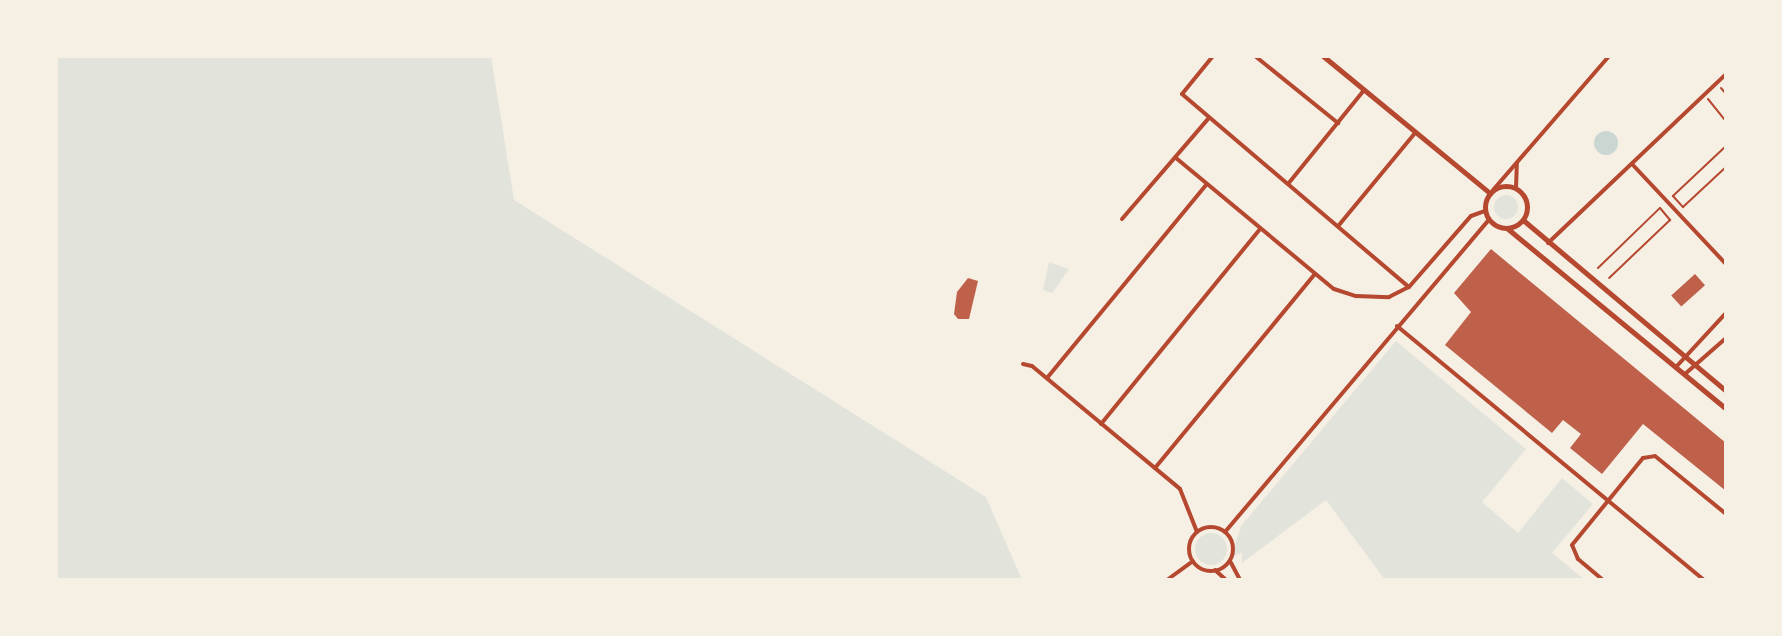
<!DOCTYPE html>
<style>
body{margin:0}
#map{position:relative;width:1782px;height:636px;overflow:hidden;background:#f6efe4;font-family:Arial,sans-serif}
div>[style]{position:absolute}
.green>*{inset:0;background:#e2e4dc}
.round{border-radius:50%}
.water>*{inset:0;background:#c9d6d2}
.building>*{inset:0;background:#bf614a;transform-origin:0 0}
.path>*{height:2px;margin:-1px;padding:0 1px;transform-origin:1px;border-radius:1px;background:#b5482f}
.minor>*{height:4px;margin:-2px;padding:0 2px;transform-origin:2px;border-radius:2px;background:#b5482f}
.minor>.ring{margin:-2px;padding:0;box-sizing:content-box;background:none;border:4px solid #b5482f;border-radius:50%}
.secondary>*{height:5px;margin:-2.5px;padding:0 2.5px;transform-origin:2.5px;border-radius:2.5px;background:#b5482f}
.secondary>.ring{margin:-2.5px;padding:0;box-sizing:content-box;background:none;border:5px solid #b5482f;border-radius:50%}
span{translate:-50% -50%;white-space:nowrap;text-align:center;line-height:1.15;-webkit-text-stroke:8px #f6efe4;paint-order:stroke}
.frame{position:absolute;inset:0;border:58px solid #f6efe4;pointer-events:none}
</style>
<div id="map">
<div class="green">
<i style="clip-path:polygon(56px 56px,491px 56px,514px 200px,986px 497px,1022px 580px,56px 580px)"></i>
<i class="round" style="left:1494px;top:195px;width:24px;height:24px"></i>
<i style="clip-path:polygon(1049px 262px,1069px 269px,1052px 293px,1043px 290px)"></i>
<i style="clip-path:polygon(1396px 341px,1526px 449px,1482px 502px,1518px 533px,1562px 478px,1593px 504px,1552px 553px,1585px 580px,1385px 580px,1326px 500px,1242px 563px,1242px 553px,1231px 557px,1241px 526px)"></i>
<i class="round" style="left:1195px;top:533px;width:32px;height:32px"></i>
</div>
<div class="water">
<i class="round" style="left:1594px;top:131px;width:24px;height:24px"></i>
</div>
<div class="building">
<i style="clip-path:polygon(1491px 249px,1726px 443px,1726px 491px,1643px 424px,1602px 474px,1570px 448px,1581px 434px,1563px 420px,1552px 433px,1445px 345px,1471px 312px,1454px 293px)"></i>
<i style="left:1695px;top:274px;width:15px;height:32px;rotate:48deg"></i>
<i style="clip-path:polygon(968px 278px,978px 281px,969px 319px,958px 319px,954px 314px,957px 292px)"></i>
</div>
<div class="path">
<i style="left:1721px;top:88px;width:8px;rotate:50deg"></i>
<i style="left:1708px;top:99px;width:28px;rotate:51deg"></i>
<i style="left:1726px;top:146px;width:73px;rotate:136.7deg"></i>
<i style="left:1673px;top:196px;width:15px;rotate:48deg"></i>
<i style="left:1683px;top:207px;width:59px;rotate:-42.9deg"></i>
<i style="left:1598px;top:268px;width:86px;rotate:-44.1deg"></i>
<i style="left:1660px;top:208px;width:16px;rotate:50deg"></i>
<i style="left:1670px;top:220px;width:84px;rotate:136.4deg"></i>
</div>
<div class="minor">
<i style="left:1213px;top:56px;width:49px;rotate:129.2deg"></i>
<i style="left:1182px;top:94px;width:298px;rotate:40.4deg"></i>
<i style="left:1255px;top:56px;width:107px;rotate:38.9deg"></i>
<i style="left:1176px;top:158px;width:205px;rotate:39.7deg"></i>
<i style="left:1334px;top:289px;width:23px;rotate:18deg"></i>
<i style="left:1356px;top:296px;width:33px;rotate:2deg"></i>
<i style="left:1389px;top:297px;width:22px;rotate:-27deg"></i>
<i style="left:1409px;top:287px;width:94px;rotate:-48.9deg"></i>
<i style="left:1471px;top:216px;width:15px;rotate:-20deg"></i>
<i style="left:1632px;top:164px;width:137px;rotate:46.8deg"></i>
<i style="left:1288px;top:184px;width:121px;rotate:-51deg"></i>
<i style="left:1516px;top:188px;width:24px;rotate:-88deg"></i>
<i style="left:1493px;top:190px;width:177px;rotate:-49.1deg"></i>
<i style="left:1122px;top:219px;width:133px;rotate:-49.3deg"></i>
<i style="left:1339px;top:225px;width:119px;rotate:-50.4deg"></i>
<i style="left:1548px;top:243px;width:245px;rotate:-43.5deg"></i>
<i style="left:1397px;top:326px;width:398px;rotate:39.6deg"></i>
<i style="left:1023px;top:364px;width:9px;rotate:13deg"></i>
<i style="left:1032px;top:366px;width:192px;rotate:39.7deg"></i>
<i style="left:1180px;top:489px;width:46px;rotate:68.4deg"></i>
<i style="left:1676px;top:367px;width:74px;rotate:-47.2deg"></i>
<i style="left:1685px;top:374px;width:55px;rotate:-41.3deg"></i>
<i style="left:1047px;top:378px;width:251px;rotate:-50.5deg"></i>
<i style="left:1101px;top:424px;width:252px;rotate:-50.8deg"></i>
<i style="left:1155px;top:468px;width:251px;rotate:-50.5deg"></i>
<i class="ring" style="left:1189px;top:527px;width:40px;height:40px"></i>
<i style="left:1225px;top:532px;width:409px;rotate:-49.8deg"></i>
<i style="left:1230px;top:561px;width:21px;rotate:62deg"></i>
<i style="left:1215px;top:570px;width:15px;rotate:42deg"></i>
<i style="left:1167px;top:580px;width:32px;rotate:-36deg"></i>
<i style="left:1603px;top:580px;width:33px;rotate:-140deg"></i>
<i style="left:1578px;top:559px;width:15px;rotate:-113deg"></i>
<i style="left:1572px;top:545px;width:112px;rotate:-50.8deg"></i>
<i style="left:1643px;top:458px;width:12px;rotate:-9deg"></i>
<i style="left:1655px;top:456px;width:92px;rotate:39.2deg"></i>
</div>
<div class="secondary">
<i style="left:1323px;top:56px;width:216px;rotate:39.4deg"></i>
<i class="ring" style="left:1485px;top:186px;width:37px;height:37px"></i>
<i style="left:1523px;top:220px;width:265px;rotate:40.1deg"></i>
<i style="left:1508px;top:229px;width:283px;rotate:39.5deg"></i>
</div>
<div class="frame"></div>
</div>
